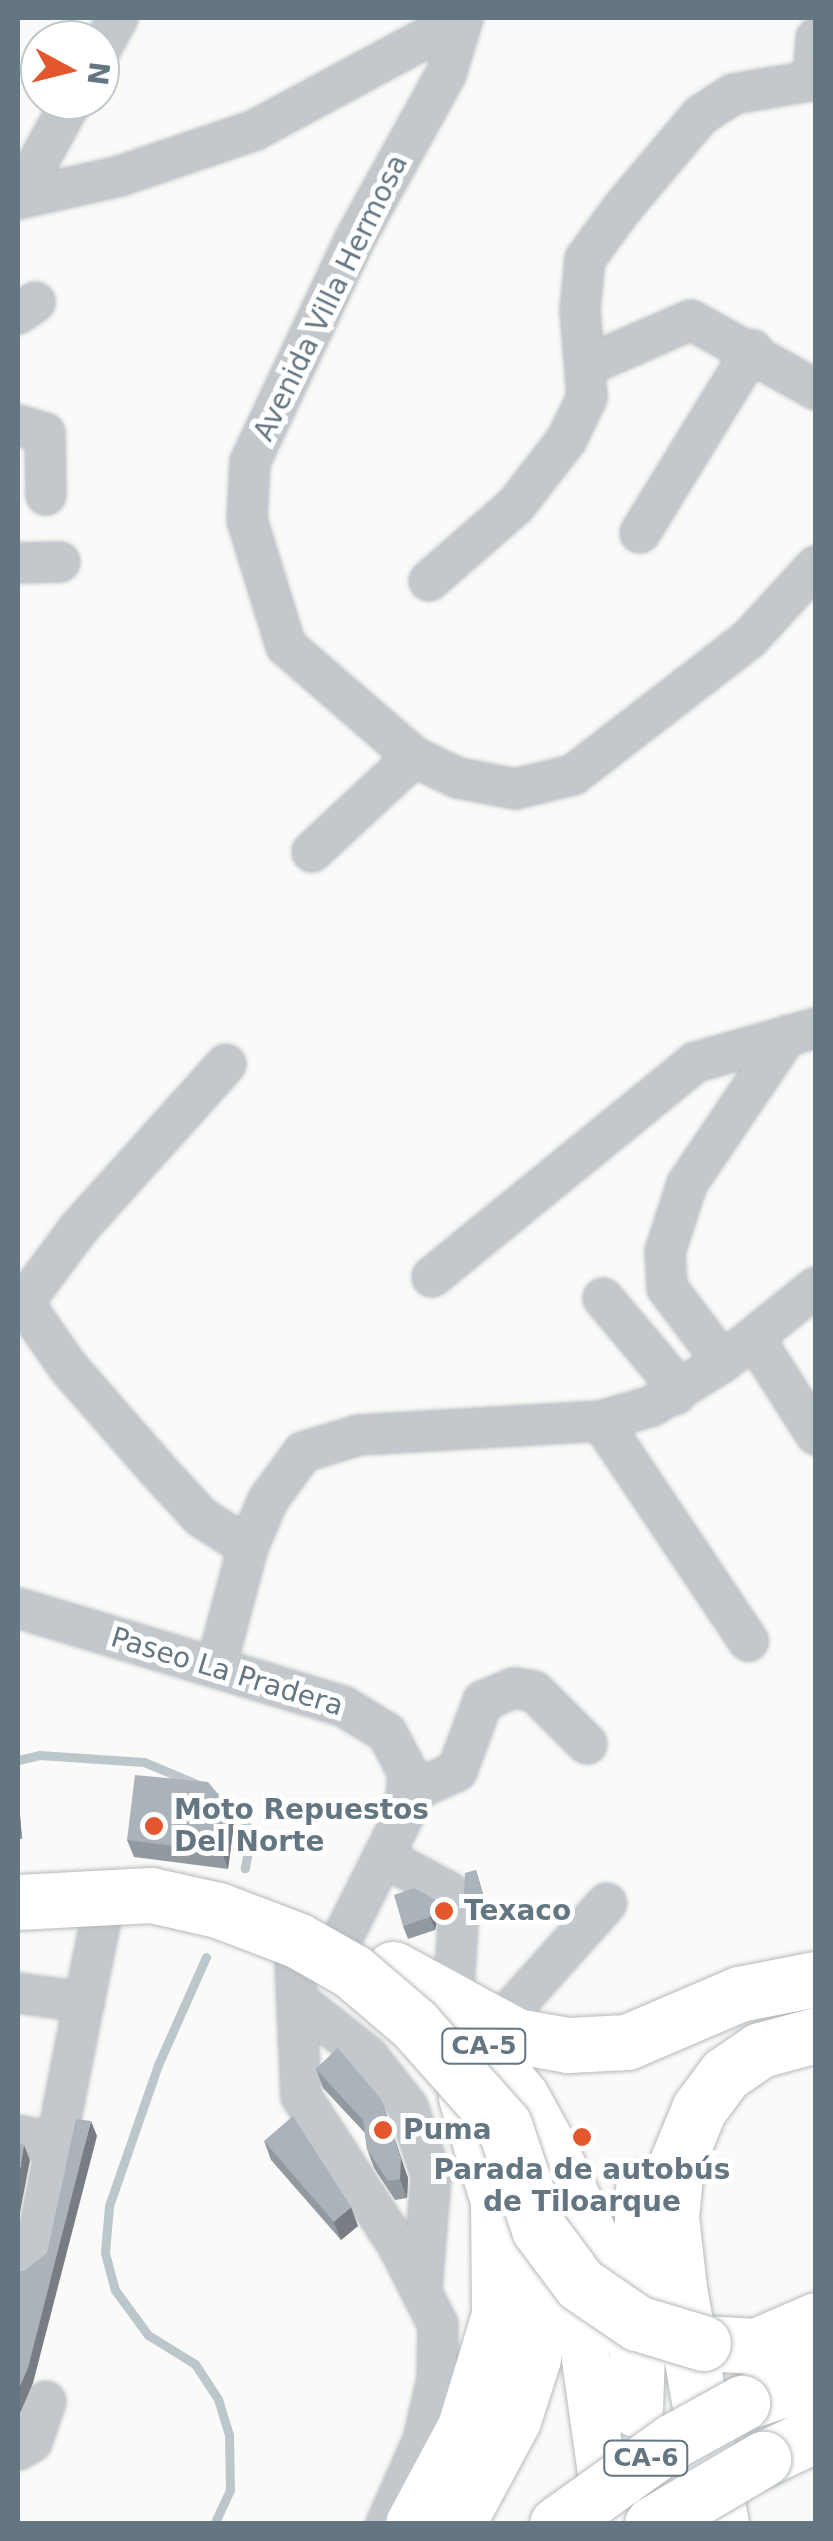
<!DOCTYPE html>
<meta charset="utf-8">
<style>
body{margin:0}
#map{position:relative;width:833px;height:2541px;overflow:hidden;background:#fafaf8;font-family:"DejaVu Sans",sans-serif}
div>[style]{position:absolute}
.stream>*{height:9px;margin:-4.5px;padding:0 4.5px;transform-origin:4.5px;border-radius:4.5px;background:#bbc7cb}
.roads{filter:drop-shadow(0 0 2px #b5babe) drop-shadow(0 0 2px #b5babe)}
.minor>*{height:38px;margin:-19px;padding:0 19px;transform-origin:19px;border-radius:19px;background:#c3c8cc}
.major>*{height:48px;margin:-24px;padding:0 24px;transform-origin:24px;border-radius:24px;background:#fff}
.highway>*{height:55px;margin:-27.5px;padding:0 27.5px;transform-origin:27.5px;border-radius:27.5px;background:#fff}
.bridges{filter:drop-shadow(0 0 2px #b4b9bd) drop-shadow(0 0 2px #b4b9bd)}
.highway-bridge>*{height:55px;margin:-27.5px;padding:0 27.5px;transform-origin:27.5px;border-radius:27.5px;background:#fff}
.wall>*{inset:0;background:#929a9f}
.shaded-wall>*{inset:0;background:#777d82}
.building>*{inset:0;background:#aab3b9}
.dots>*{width:28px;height:28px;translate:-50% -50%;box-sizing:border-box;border:5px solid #fff;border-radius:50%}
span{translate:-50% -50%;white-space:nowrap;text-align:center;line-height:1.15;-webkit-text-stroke:10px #fff;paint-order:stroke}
.shield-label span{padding:2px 8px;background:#fff;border:2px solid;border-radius:8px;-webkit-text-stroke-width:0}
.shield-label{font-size:25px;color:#657683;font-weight:700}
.street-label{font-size:28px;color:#657683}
.poi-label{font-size:28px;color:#657683;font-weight:700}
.left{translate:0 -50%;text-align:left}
.frame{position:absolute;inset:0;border:20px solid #657683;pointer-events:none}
.north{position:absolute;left:20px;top:20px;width:100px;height:100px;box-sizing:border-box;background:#fff;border:2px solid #c1c8cd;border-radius:50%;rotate:97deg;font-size:28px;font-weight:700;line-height:40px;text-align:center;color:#657683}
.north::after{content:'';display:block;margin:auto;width:35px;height:45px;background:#e4572e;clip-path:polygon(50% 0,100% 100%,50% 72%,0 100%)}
</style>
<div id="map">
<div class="stream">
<i style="left:18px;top:1760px;width:22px;rotate:-13deg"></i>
<i style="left:39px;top:1755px;width:105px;rotate:3.8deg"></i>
<i style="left:144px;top:1762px;width:60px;rotate:22.7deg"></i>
<i style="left:216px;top:1797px;width:32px;rotate:35deg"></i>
<i style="left:242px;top:1815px;width:23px;rotate:67deg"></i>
<i style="left:251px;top:1836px;width:33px;rotate:101deg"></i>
<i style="left:206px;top:1957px;width:118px;rotate:114deg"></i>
<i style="left:158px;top:2065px;width:149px;rotate:109.2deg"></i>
<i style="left:109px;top:2206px;width:47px;rotate:94.9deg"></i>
<i style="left:105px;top:2253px;width:38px;rotate:75deg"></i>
<i style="left:115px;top:2290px;width:56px;rotate:53.7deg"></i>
<i style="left:148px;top:2335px;width:55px;rotate:31.7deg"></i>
<i style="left:195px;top:2364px;width:42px;rotate:56.7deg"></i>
<i style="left:218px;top:2399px;width:38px;rotate:73deg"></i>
<i style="left:229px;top:2435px;width:55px;rotate:89deg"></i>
<i style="left:230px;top:2490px;width:38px;rotate:115deg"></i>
</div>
<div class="roads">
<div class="minor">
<i style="left:463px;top:18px;width:59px;rotate:106.9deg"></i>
<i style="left:446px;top:74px;width:191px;rotate:118.9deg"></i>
<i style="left:354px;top:241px;width:244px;rotate:115.2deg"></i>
<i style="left:250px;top:462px;width:58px;rotate:93deg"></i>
<i style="left:247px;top:520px;width:132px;rotate:72.8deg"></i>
<i style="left:286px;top:646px;width:169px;rotate:40.9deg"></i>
<i style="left:414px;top:757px;width:49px;rotate:25.5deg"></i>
<i style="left:458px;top:778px;width:58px;rotate:10.9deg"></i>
<i style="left:515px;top:789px;width:60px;rotate:-13.6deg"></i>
<i style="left:573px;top:775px;width:222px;rotate:-37.7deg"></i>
<i style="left:749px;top:639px;width:99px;rotate:-47.5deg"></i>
<i style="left:100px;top:50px;width:37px;rotate:-61deg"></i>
<i style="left:813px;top:80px;width:42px;rotate:-85.9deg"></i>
<i style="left:18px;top:199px;width:105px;rotate:-12.7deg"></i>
<i style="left:120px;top:176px;width:143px;rotate:-18.8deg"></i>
<i style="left:255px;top:130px;width:236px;rotate:-28.3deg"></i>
<i style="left:18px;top:199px;width:113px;rotate:-61.4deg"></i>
<i style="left:18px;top:314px;width:21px;rotate:-35deg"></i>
<i style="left:588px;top:365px;width:112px;rotate:-23.6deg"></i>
<i style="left:691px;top:320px;width:143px;rotate:29.2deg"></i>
<i style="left:18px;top:425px;width:28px;rotate:17deg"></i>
<i style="left:45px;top:433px;width:62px;rotate:89.1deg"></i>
<i style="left:640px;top:533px;width:215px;rotate:-58.5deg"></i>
<i style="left:18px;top:563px;width:42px;rotate:-1.4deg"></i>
<i style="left:429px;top:581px;width:116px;rotate:-41.1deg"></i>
<i style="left:516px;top:505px;width:83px;rotate:-52.3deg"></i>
<i style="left:567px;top:439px;width:47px;rotate:-64.5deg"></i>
<i style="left:587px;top:397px;width:87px;rotate:-94.6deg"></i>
<i style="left:580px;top:310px;width:51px;rotate:-84.4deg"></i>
<i style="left:585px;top:259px;width:66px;rotate:-53.7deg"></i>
<i style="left:624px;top:206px;width:119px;rotate:-49.8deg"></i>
<i style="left:701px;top:115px;width:38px;rotate:-33deg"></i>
<i style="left:733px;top:94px;width:84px;rotate:-9.6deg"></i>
<i style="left:312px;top:852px;width:139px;rotate:-43deg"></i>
<i style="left:432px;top:1277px;width:340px;rotate:-39.2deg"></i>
<i style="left:696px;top:1062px;width:125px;rotate:-15.8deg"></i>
<i style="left:18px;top:1295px;width:88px;rotate:55.2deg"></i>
<i style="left:68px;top:1367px;width:134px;rotate:48.9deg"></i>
<i style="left:156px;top:1468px;width:67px;rotate:47.4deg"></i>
<i style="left:201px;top:1517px;width:56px;rotate:32.6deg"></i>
<i style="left:603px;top:1298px;width:97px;rotate:50deg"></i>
<i style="left:665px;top:1372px;width:25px;rotate:64deg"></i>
<i style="left:24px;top:1302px;width:92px;rotate:-53.4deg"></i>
<i style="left:79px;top:1228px;width:220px;rotate:-48.1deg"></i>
<i style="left:754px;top:1338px;width:115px;rotate:57.4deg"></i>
<i style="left:723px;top:1362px;width:93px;rotate:-127.1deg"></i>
<i style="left:667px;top:1288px;width:36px;rotate:-93deg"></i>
<i style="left:665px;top:1252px;width:71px;rotate:-72.1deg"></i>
<i style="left:687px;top:1184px;width:179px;rotate:-56deg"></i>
<i style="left:601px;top:1421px;width:265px;rotate:56.2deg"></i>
<i style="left:18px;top:1608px;width:339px;rotate:16.8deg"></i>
<i style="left:343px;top:1706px;width:52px;rotate:31.5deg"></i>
<i style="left:387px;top:1733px;width:45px;rotate:62.3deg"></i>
<i style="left:408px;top:1773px;width:40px;rotate:94.3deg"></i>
<i style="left:405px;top:1813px;width:141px;rotate:116.6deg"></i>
<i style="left:216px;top:1667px;width:124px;rotate:-75.1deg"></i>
<i style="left:248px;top:1547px;width:51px;rotate:-66.9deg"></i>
<i style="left:268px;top:1500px;width:59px;rotate:-53.9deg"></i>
<i style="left:303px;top:1452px;width:59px;rotate:-16.9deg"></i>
<i style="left:359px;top:1435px;width:242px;rotate:-3.3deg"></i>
<i style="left:601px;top:1421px;width:53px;rotate:-16.4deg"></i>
<i style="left:652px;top:1406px;width:84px;rotate:-31.8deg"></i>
<i style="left:723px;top:1362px;width:119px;rotate:-38.9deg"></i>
<i style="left:409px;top:1793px;width:53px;rotate:-24.6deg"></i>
<i style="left:457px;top:1771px;width:75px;rotate:-69.6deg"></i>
<i style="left:483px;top:1701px;width:34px;rotate:-23deg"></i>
<i style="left:514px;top:1688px;width:20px;rotate:9deg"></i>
<i style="left:534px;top:1691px;width:75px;rotate:45deg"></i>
<i style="left:383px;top:1857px;width:75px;rotate:27.9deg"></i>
<i style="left:295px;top:1961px;width:135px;rotate:87.5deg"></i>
<i style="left:301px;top:2096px;width:179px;rotate:57.1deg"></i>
<i style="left:398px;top:2246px;width:89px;rotate:63.1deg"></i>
<i style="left:438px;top:2325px;width:54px;rotate:91.1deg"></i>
<i style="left:437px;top:2379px;width:63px;rotate:102.9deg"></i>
<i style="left:423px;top:2440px;width:92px;rotate:113.8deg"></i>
<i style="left:18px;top:1993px;width:67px;rotate:7.8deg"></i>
<i style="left:84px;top:2002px;width:85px;rotate:-78.4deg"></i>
<i style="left:297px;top:2000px;width:90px;rotate:38.3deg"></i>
<i style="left:368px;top:2056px;width:65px;rotate:51.9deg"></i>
<i style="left:408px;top:2107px;width:72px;rotate:71.3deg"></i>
<i style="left:431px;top:2175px;width:114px;rotate:94.5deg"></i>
<i style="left:453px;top:2006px;width:83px;rotate:-86.6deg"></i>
<i style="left:496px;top:2027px;width:166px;rotate:-48.2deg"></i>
<i style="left:18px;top:2135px;width:40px;rotate:12deg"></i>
<i style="left:18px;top:2266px;width:19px;rotate:-32deg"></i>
<i style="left:34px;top:2256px;width:259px;rotate:-78.9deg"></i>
<i style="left:18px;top:2450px;width:16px;rotate:-30deg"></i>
<i style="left:32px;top:2442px;width:43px;rotate:-71.1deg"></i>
</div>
<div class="major">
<i style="left:444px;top:2013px;width:53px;rotate:39.7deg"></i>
<i style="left:485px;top:2047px;width:63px;rotate:50.8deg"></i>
<i style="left:525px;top:2096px;width:56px;rotate:61.1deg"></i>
<i style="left:552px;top:2145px;width:117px;rotate:65.2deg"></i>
<i style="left:601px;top:2251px;width:83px;rotate:76.8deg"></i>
<i style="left:562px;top:2257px;width:56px;rotate:72.2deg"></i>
<i style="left:579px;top:2310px;width:216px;rotate:82deg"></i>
</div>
<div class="highway">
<i style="left:393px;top:1969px;width:140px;rotate:28.6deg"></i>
<i style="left:516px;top:2036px;width:53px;rotate:9.8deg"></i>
<i style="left:568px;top:2045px;width:59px;rotate:-2.9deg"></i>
<i style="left:627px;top:2042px;width:122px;rotate:-23.2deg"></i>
<i style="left:739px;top:1994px;width:78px;rotate:-11deg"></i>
<i style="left:703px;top:2343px;width:53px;rotate:3.2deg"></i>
<i style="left:756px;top:2346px;width:65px;rotate:-23.4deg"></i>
<i style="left:742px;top:2403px;width:78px;rotate:-18deg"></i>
<i style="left:635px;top:2409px;width:222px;rotate:-87.9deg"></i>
<i style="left:763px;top:2459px;width:59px;rotate:-25.3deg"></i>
<i style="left:413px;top:2524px;width:110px;rotate:-61.8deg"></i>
<i style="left:465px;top:2427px;width:117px;rotate:-73.1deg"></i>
<i style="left:499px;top:2315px;width:115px;rotate:-90.5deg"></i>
<i style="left:498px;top:2200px;width:108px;rotate:-107.3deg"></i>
<i style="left:457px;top:2524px;width:118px;rotate:-61.7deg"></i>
<i style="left:513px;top:2420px;width:65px;rotate:-72.1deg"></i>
<i style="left:533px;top:2358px;width:129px;rotate:-87.3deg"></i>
<i style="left:721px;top:2524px;width:240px;rotate:-100.1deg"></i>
<i style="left:679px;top:2288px;width:71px;rotate:-96.4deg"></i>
<i style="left:671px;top:2217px;width:52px;rotate:-84.5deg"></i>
<i style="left:676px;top:2165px;width:61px;rotate:-67.7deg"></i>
<i style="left:699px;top:2109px;width:44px;rotate:-53.4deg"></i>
<i style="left:725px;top:2074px;width:42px;rotate:-34.4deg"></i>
<i style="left:760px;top:2050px;width:58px;rotate:-15deg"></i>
</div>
</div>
<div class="bridges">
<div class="highway-bridge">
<i style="left:18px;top:1902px;width:133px;rotate:-3deg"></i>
<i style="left:151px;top:1895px;width:69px;rotate:12.6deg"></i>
<i style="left:218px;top:1910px;width:85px;rotate:20.8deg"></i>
<i style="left:297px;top:1940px;width:63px;rotate:29.4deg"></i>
<i style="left:352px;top:1971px;width:82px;rotate:40.5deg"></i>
<i style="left:414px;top:2024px;width:135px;rotate:48.3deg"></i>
<i style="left:504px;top:2125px;width:110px;rotate:71.4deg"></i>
<i style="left:539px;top:2229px;width:69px;rotate:53.3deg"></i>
<i style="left:580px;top:2284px;width:69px;rotate:34.4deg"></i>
<i style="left:637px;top:2323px;width:69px;rotate:16.9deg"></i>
<i style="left:557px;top:2524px;width:143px;rotate:-35.6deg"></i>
<i style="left:673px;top:2441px;width:79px;rotate:-28.8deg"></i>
<i style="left:652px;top:2524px;width:129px;rotate:-30.4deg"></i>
</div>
</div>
<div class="wall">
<i style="clip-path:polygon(18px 1792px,22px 1839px,18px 1839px)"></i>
<i style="clip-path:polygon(228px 1806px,234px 1823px,228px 1869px,134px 1857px,127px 1840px)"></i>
<i style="clip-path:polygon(476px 1870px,489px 1914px,479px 1917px,468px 1903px,464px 1890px)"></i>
<i style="clip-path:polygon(439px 1912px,435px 1930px,408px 1939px,403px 1926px)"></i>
<i style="clip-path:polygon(338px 2048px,408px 2178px,407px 2198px,395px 2200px,374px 2168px,367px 2149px,365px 2133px,323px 2088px,316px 2069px)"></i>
<i style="clip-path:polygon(264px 2141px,358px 2226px,341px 2240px,271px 2160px)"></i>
</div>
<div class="shaded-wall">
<i style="clip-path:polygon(18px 1792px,22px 1839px,18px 1825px)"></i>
<i style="clip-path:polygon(228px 1806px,234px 1823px,228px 1869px,222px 1852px)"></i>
<i style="clip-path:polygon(434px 1899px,439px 1912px,435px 1930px,430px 1917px)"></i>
<i style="clip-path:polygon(381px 2099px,408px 2178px,407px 2198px,400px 2179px)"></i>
<i style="clip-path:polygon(91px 2121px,97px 2136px,33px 2383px,18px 2418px,18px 2391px)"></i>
<i style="clip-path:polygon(24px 2145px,30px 2160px,18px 2223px,18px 2181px)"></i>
<i style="clip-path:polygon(351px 2207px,358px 2226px,341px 2240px,334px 2222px)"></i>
</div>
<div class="building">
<i style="clip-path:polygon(135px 1775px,208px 1782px,228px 1806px,222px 1852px,127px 1840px)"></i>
<i style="clip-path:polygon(476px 1870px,485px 1901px,474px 1904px,464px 1890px,465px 1873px)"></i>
<i style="clip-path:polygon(414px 1888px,434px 1899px,430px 1917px,403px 1926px,394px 1895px)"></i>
<i style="clip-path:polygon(338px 2048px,381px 2099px,401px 2159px,400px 2179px,388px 2181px,367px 2149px,363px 2120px,316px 2069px)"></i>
<i style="clip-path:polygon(293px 2116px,351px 2207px,334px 2222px,264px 2141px)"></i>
<i style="clip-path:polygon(76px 2119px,91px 2121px,28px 2368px,18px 2391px,18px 2271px,24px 2271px,47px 2253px)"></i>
<i style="clip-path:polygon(18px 2143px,24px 2145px,18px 2181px)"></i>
</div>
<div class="dots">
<i style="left:154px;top:1826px;background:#e4572e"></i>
<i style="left:444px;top:1911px;background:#e4572e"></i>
<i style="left:383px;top:2130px;background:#e4572e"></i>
<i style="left:582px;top:2137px;background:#e4572e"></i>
</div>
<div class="shield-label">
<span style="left:484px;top:2046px">CA-5</span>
<span style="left:646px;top:2458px">CA-6</span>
</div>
<div class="street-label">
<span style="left:331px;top:298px;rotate:-64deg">Avenida Villa Hermosa</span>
<span style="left:227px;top:1672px;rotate:17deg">Paseo La Pradera</span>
</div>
<div class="poi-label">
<span class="left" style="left:174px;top:1826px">Moto Repuestos<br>Del Norte</span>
<span class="left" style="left:464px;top:1911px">Texaco</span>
<span class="left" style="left:403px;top:2130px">Puma</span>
<span style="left:582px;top:2186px">Parada de autobús<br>de Tiloarque</span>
</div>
<div class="frame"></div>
<div class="north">N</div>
</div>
